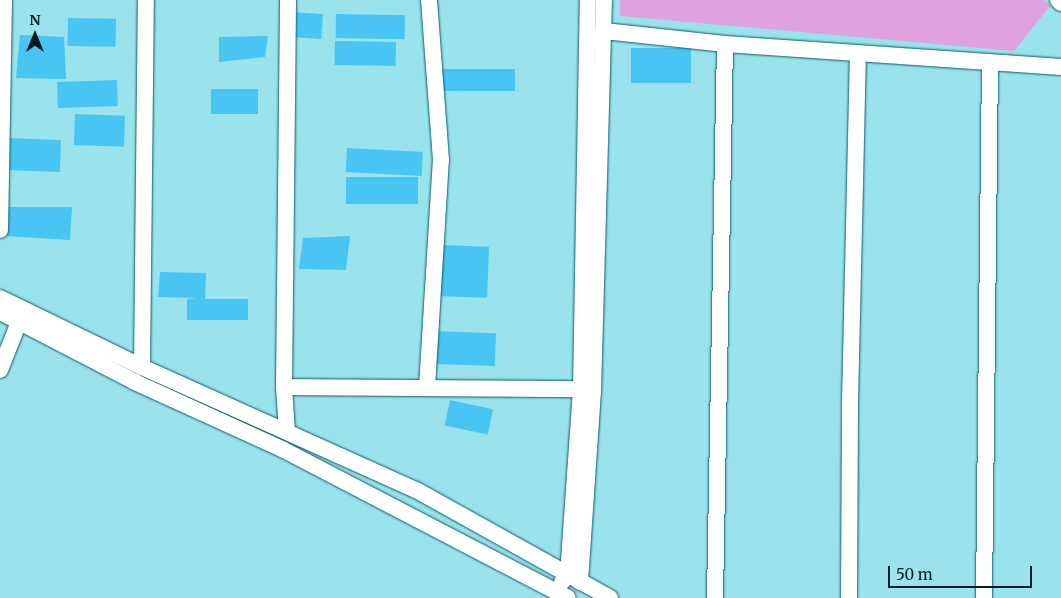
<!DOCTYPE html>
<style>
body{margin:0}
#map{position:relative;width:1061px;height:598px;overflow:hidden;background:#9ae2ec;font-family:Merriweather,serif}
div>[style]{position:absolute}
.green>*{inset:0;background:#e0a1df}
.building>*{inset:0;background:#48c5f3;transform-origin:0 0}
.roads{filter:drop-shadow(0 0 1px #065c66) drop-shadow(0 0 1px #065c66)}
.minor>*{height:16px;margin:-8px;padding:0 8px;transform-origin:8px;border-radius:8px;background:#fff}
span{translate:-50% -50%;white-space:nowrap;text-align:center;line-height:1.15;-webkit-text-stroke:4px #9ae2ec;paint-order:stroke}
.north{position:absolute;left:10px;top:10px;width:50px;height:50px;-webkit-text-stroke:4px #9ae2ec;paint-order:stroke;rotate:0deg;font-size:14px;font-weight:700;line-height:20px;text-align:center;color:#00191d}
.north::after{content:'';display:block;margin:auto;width:18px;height:22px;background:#00191d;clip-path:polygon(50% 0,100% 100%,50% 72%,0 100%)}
.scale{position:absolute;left:888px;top:566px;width:144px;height:22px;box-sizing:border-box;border:2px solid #00191d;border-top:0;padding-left:6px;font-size:15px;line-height:18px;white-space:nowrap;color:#00191d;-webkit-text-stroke:4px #9ae2ec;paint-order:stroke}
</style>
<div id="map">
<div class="green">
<i style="clip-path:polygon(620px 0,1044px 0,1050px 6px,1014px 51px,620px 16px)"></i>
</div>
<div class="building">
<i style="left:292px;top:12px;width:31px;height:25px;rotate:4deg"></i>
<i style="left:336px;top:14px;width:69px;height:24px;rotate:1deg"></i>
<i style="left:68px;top:18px;width:48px;height:28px;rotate:1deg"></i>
<i style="clip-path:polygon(20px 35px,64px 37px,66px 79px,16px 78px)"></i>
<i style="clip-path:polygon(268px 36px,265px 57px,219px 62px,219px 37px)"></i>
<i style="left:335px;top:41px;width:61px;height:24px;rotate:1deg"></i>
<i style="left:691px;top:48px;width:35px;height:60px;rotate:90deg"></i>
<i style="left:438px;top:69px;width:77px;height:22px"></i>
<i style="left:117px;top:80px;width:26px;height:60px;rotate:88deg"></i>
<i style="left:211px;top:89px;width:47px;height:25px"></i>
<i style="left:75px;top:114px;width:50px;height:31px;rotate:2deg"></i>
<i style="left:6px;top:138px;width:55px;height:32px;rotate:2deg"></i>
<i style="left:347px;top:148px;width:76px;height:24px;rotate:3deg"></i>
<i style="left:346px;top:177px;width:72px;height:27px"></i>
<i style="clip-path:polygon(4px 207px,72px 207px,70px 240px,5px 236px)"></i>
<i style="clip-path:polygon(350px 236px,346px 270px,299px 269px,303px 238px)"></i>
<i style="left:440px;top:245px;width:49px;height:51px;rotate:2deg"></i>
<i style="clip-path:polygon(160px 272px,206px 273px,205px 299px,248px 299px,248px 320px,187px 320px,187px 299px,197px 298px,158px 297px)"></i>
<i style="left:435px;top:331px;width:61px;height:33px;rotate:2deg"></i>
<i style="left:450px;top:400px;width:44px;height:26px;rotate:12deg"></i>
</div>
<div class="roads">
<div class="minor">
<i style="left:1058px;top:0;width:4px;rotate:45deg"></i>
<i style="left:604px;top:31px;width:122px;rotate:6.1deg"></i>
<i style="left:725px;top:44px;width:337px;rotate:3.9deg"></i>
<i style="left:0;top:230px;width:230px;rotate:-89deg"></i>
<i style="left:0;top:298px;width:158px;rotate:25.9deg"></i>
<i style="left:142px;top:367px;width:300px;rotate:24.2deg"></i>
<i style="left:416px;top:490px;width:222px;rotate:29.1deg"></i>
<i style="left:0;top:312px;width:152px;rotate:27.4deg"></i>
<i style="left:135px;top:382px;width:162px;rotate:24.5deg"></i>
<i style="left:282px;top:449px;width:322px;rotate:27.5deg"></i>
<i style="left:142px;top:367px;width:367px;rotate:-89.4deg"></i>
<i style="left:0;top:370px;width:52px;rotate:-68.4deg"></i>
<i style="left:284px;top:387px;width:297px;rotate:0.4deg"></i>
<i style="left:427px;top:387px;width:227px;rotate:-86.5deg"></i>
<i style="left:441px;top:160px;width:160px;rotate:-94.3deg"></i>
<i style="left:287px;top:431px;width:44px;rotate:-93.9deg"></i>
<i style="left:284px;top:387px;width:387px;rotate:-89.4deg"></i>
<i style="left:562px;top:582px;width:9px;rotate:-49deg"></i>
<i style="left:568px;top:575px;width:186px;rotate:-86deg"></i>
<i style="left:581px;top:389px;width:389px;rotate:-89deg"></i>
<i style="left:580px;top:582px;width:190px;rotate:-86.1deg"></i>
<i style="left:593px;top:392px;width:392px;rotate:-88.4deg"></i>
<i style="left:715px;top:598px;width:554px;rotate:-88.97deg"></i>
<i style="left:849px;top:598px;width:195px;rotate:-89.7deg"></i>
<i style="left:850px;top:403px;width:350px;rotate:-88.7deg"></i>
<i style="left:984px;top:598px;width:536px;rotate:-89.36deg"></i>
</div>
</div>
<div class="north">N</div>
<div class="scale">50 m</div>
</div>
